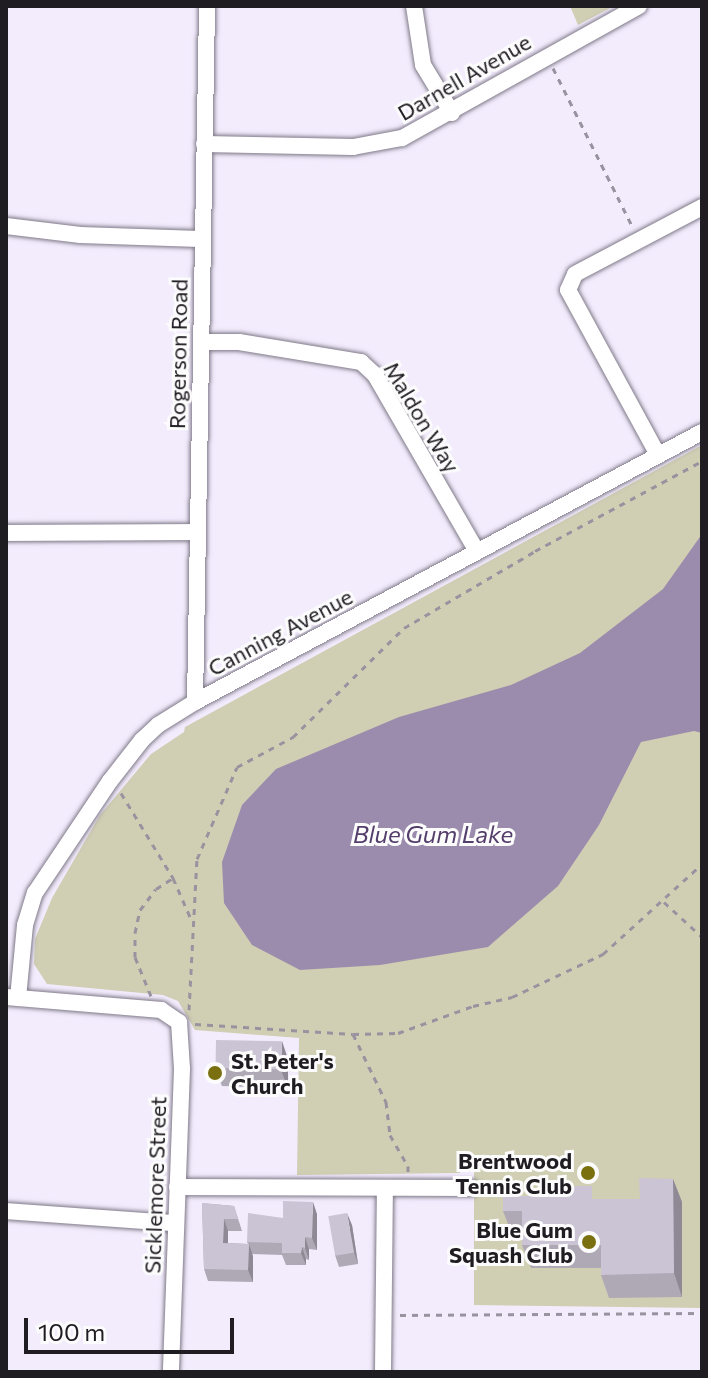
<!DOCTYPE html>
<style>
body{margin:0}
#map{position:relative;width:708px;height:1378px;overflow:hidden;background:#f3ecfd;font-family:Commissioner,sans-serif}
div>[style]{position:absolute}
.green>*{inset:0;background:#d0ceb3}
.water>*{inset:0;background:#9b8cad}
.path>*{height:3px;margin-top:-1.5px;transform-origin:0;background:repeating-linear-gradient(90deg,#9993a0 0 6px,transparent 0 12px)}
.roads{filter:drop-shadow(0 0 2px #7f7988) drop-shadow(0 0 2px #7f7988)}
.minor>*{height:16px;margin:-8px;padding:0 8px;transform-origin:8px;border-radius:8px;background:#fff}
.wall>*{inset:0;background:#afa9b6}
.shaded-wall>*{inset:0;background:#8e8994}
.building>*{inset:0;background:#cbc4d4;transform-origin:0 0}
.dots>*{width:22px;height:22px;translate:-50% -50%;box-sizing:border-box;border:4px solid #fcfcfc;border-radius:50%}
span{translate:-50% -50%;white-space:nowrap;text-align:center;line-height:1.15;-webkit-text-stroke:6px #fcfcfc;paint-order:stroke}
.street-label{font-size:22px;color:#1f1c22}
.poi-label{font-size:22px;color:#1f1c22;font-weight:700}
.left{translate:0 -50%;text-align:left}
.right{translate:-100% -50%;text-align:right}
.water-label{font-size:24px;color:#543e6c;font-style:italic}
.frame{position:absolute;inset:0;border:8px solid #1f1c22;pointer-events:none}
.scale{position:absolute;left:24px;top:1318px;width:210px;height:36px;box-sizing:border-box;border:4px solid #1f1c22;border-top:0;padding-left:10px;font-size:24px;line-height:28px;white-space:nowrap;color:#1f1c22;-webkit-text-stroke:6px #fcfcfc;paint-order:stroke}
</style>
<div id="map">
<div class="green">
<i style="clip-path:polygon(570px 6px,614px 6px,578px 25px)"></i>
<i style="clip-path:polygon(702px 445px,702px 1308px,474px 1305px,474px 1169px,460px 1168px,460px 1173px,297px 1175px,299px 1038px,195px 1030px,178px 1001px,163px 995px,47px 984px,34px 964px,35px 939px,52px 898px,100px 815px,151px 754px,184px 732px,185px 727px)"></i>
</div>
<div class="water">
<i style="clip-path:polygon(702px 534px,702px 733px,694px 731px,641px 742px,599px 825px,558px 886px,488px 947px,380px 965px,300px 970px,252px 945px,224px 903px,222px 862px,242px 805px,276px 769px,399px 717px,511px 685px,580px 653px,663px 589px)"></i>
</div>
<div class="path">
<i style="left:553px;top:68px;width:177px;rotate:63.4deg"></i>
<i style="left:121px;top:793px;width:100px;rotate:58.5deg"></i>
<i style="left:173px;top:878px;width:45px;rotate:66.3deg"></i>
<i style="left:664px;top:902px;width:52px;rotate:42.6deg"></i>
<i style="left:151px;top:996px;width:42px;rotate:-112.3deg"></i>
<i style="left:135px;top:957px;width:24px;rotate:-90deg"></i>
<i style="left:135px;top:933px;width:24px;rotate:-78deg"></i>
<i style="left:140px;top:910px;width:26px;rotate:-53deg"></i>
<i style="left:156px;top:889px;width:20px;rotate:-33deg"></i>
<i style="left:189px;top:1010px;width:151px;rotate:-87deg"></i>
<i style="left:197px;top:859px;width:100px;rotate:-66.5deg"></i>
<i style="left:237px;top:767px;width:64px;rotate:-28.2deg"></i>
<i style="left:293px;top:737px;width:156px;rotate:-44.5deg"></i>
<i style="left:404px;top:628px;width:152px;rotate:-30.4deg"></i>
<i style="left:535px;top:551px;width:190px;rotate:-28.3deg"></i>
<i style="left:195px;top:1024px;width:158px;rotate:3.6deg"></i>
<i style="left:353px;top:1034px;width:45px;rotate:-1.3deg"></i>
<i style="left:398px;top:1033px;width:80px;rotate:-19.8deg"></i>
<i style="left:473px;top:1006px;width:40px;rotate:-13deg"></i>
<i style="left:512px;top:997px;width:101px;rotate:-25.3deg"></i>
<i style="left:603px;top:954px;width:134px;rotate:-42.3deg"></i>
<i style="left:353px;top:1034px;width:76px;rotate:64.1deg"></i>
<i style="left:386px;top:1102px;width:33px;rotate:83deg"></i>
<i style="left:390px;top:1135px;width:36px;rotate:60deg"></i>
<i style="left:408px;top:1166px;width:8px;rotate:90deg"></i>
<i style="left:400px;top:1315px;width:302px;rotate:-0.4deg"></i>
</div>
<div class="roads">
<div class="minor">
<i style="left:414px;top:6px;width:60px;rotate:81.3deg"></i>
<i style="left:423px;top:65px;width:56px;rotate:58.9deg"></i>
<i style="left:204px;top:144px;width:149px;rotate:1.2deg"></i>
<i style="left:353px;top:147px;width:50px;rotate:-10.4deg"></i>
<i style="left:402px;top:138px;width:271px;rotate:-29.1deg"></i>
<i style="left:6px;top:226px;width:75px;rotate:6.9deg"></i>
<i style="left:80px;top:235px;width:120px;rotate:1.9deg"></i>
<i style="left:202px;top:342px;width:37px"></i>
<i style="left:239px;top:342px;width:124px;rotate:9.3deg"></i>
<i style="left:361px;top:362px;width:19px;rotate:43deg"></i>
<i style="left:375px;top:375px;width:204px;rotate:60deg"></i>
<i style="left:658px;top:455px;width:188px;rotate:-118.6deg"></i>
<i style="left:568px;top:290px;width:17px;rotate:-66deg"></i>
<i style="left:575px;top:274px;width:144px;rotate:-27.8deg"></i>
<i style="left:6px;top:533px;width:190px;rotate:-0.3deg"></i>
<i style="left:195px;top:702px;width:696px;rotate:-89.01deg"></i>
<i style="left:6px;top:997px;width:156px;rotate:4.8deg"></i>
<i style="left:161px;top:1010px;width:22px;rotate:34deg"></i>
<i style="left:179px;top:1022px;width:47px;rotate:86.3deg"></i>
<i style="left:182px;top:1069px;width:303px;rotate:92.1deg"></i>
<i style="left:18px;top:998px;width:73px;rotate:-84.5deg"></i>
<i style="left:25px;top:925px;width:34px;rotate:-73deg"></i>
<i style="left:35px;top:893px;width:135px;rotate:-56.2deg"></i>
<i style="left:110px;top:781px;width:52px;rotate:-52deg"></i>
<i style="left:142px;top:740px;width:22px;rotate:-43deg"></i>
<i style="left:158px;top:725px;width:44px;rotate:-31.9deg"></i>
<i style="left:195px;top:702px;width:574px;rotate:-28.04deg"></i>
<i style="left:177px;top:1187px;width:294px;rotate:0.2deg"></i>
<i style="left:6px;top:1211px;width:169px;rotate:4.1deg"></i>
<i style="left:383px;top:1372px;width:183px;rotate:-89.4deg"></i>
</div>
</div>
<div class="wall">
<i style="clip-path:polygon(288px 1059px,288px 1088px,222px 1086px,215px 1068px)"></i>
<i style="clip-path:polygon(673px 1179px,682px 1202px,682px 1297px,609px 1298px,601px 1275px,601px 1268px,531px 1268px,522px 1245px,522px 1234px,512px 1234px,503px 1211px,596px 1199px,640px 1199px)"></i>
<i style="clip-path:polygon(202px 1203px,234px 1206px,242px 1231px,228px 1231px,228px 1243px,248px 1244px,247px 1242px,283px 1218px,317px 1214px,317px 1250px,309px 1249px,309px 1260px,306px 1259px,306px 1265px,286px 1265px,282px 1255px,252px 1254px,253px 1282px,208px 1281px,204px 1269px)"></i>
<i style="clip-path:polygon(352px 1225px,358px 1264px,339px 1267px,335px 1255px)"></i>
</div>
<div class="shaded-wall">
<i style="clip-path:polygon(282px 1041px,288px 1059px,288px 1088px,281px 1070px)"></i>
<i style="clip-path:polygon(673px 1179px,682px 1202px,682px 1297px,674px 1273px)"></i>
<i style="clip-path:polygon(313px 1202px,317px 1214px,317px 1250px,312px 1238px)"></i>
<i style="clip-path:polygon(347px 1213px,352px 1225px,358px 1264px,354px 1252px)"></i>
<i style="clip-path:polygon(224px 1219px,228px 1231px,228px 1255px,223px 1243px)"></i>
<i style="clip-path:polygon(305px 1237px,309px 1249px,309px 1260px,305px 1248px)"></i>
<i style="clip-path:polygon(249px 1244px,253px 1256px,253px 1282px,248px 1270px)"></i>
<i style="clip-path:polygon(302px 1247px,306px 1259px,306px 1265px,301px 1253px)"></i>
</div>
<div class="building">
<i style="left:216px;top:1040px;width:66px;height:28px;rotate:1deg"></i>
<i style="clip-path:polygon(639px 1178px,673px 1179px,674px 1273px,601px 1275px,601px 1245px,522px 1245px,522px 1211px,503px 1211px,503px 1196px,565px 1196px,565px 1186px,592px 1186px,592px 1199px,640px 1199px)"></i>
<i style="clip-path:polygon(283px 1201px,313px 1202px,312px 1238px,305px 1237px,305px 1248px,302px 1247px,301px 1253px,282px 1253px,282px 1243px,247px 1242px,248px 1213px,283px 1218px)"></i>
<i style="clip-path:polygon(202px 1203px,234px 1206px,238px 1219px,224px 1219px,223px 1243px,249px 1244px,248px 1270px,204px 1269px)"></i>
<i style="left:347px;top:1213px;width:40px;height:19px;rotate:80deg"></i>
</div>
<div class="dots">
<i style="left:215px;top:1073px;background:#7a700f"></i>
<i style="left:588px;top:1173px;background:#7a700f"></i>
<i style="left:589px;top:1242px;background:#7a700f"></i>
</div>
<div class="street-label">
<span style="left:464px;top:77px;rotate:-30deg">Darnell Avenue</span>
<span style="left:178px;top:354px;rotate:-89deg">Rogerson Road</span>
<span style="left:422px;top:417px;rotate:59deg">Maldon Way</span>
<span style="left:280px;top:632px;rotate:-28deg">Canning Avenue</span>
<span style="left:155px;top:1185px;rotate:-88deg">Sicklemore Street</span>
</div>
<div class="poi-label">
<span class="left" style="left:231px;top:1073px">St. Peter's<br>Church</span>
<span class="right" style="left:572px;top:1173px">Brentwood<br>Tennis Club</span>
<span class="right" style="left:573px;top:1242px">Blue Gum<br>Squash Club</span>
</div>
<div class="water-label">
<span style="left:433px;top:834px">Blue Gum Lake</span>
</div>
<div class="frame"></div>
<div class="scale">100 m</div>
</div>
